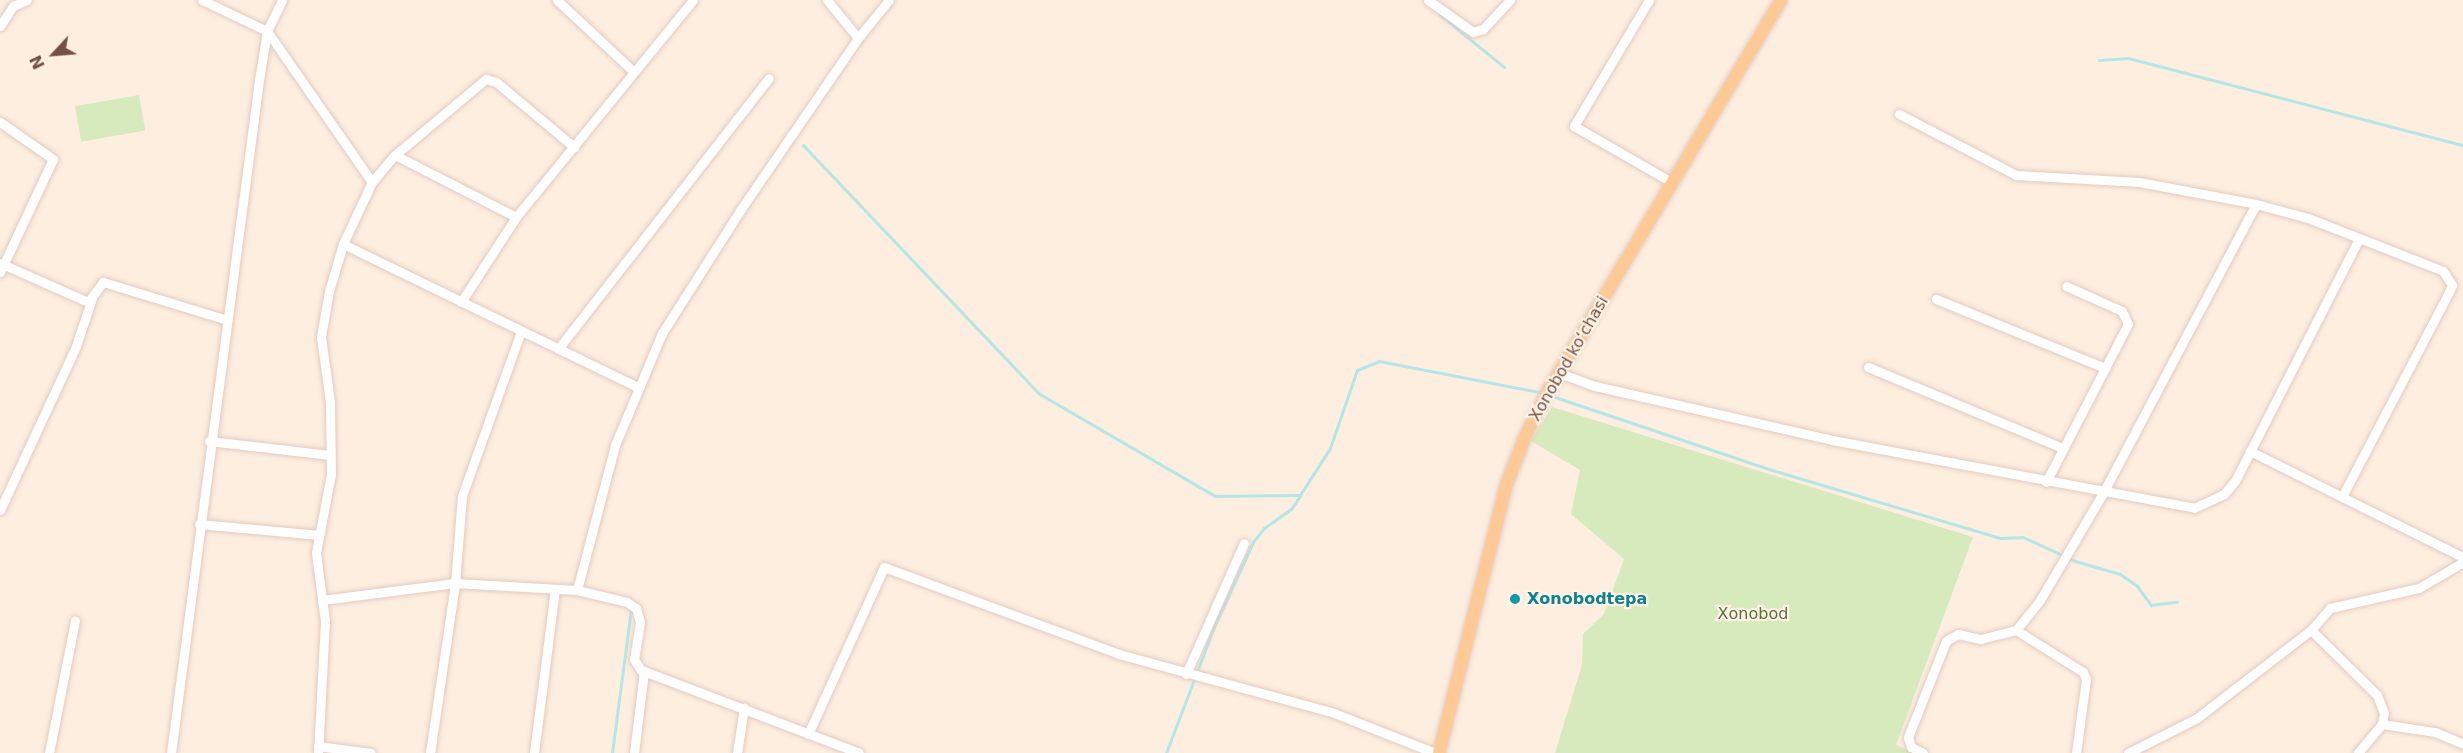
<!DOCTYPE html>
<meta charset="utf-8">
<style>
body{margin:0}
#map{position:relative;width:2463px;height:753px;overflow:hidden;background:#fdeee0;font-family:"DejaVu Sans",sans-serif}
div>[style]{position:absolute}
.green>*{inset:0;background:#d6eabe;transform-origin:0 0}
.stream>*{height:3px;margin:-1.5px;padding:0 1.5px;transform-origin:1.5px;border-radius:1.5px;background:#b4e6e6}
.roads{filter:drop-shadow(0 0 2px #e3cbbf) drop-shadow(0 0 2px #e3cbbf)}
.minor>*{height:9px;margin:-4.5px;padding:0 4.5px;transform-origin:4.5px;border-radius:4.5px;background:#fff}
.major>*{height:12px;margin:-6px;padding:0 6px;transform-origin:6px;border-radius:6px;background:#fec995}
.dots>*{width:16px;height:16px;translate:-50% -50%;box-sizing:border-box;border:3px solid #fff2e6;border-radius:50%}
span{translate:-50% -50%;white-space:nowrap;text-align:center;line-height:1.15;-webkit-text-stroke:4.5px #fff2e6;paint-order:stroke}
.street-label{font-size:16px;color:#745147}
.culture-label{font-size:16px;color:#0d838f;font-weight:700}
.left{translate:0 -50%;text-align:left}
.park-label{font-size:16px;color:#54743c}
.north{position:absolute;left:24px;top:24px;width:60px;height:60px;-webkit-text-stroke:4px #fff2e6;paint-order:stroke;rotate:244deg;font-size:16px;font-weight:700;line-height:24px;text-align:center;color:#745147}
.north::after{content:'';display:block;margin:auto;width:21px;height:27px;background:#745147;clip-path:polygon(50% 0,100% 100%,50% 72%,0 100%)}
</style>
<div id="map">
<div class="green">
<i style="left:139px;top:95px;width:36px;height:65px;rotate:80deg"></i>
<i style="clip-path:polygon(1552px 407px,1973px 537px,1896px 745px,1915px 753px,1555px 753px,1582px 665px,1583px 634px,1604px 614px,1624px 559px,1571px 514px,1580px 470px,1531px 441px)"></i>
</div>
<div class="stream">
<i style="left:1439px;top:14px;width:84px;rotate:39.2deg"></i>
<i style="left:2099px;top:60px;width:29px;rotate:-4deg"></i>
<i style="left:2128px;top:58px;width:346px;rotate:14.6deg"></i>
<i style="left:803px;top:145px;width:342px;rotate:46.5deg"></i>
<i style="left:1038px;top:393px;width:205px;rotate:30.2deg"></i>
<i style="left:1215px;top:496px;width:85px;rotate:-0.7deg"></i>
<i style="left:1300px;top:495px;width:56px;rotate:-57.4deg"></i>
<i style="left:1330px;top:448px;width:83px;rotate:-70.9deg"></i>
<i style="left:1357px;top:370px;width:24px;rotate:-22deg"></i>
<i style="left:1379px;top:361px;width:167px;rotate:11deg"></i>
<i style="left:1549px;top:395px;width:235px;rotate:18.6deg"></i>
<i style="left:1772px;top:470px;width:238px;rotate:16.6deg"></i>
<i style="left:2000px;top:538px;width:23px;rotate:-2deg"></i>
<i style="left:2023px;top:537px;width:57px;rotate:24.8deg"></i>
<i style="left:2075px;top:561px;width:47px;rotate:16.1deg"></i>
<i style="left:2120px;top:574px;width:21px;rotate:35deg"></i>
<i style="left:2137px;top:586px;width:24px;rotate:54deg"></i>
<i style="left:2151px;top:605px;width:26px;rotate:-7deg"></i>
<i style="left:612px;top:753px;width:145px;rotate:-82.5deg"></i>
<i style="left:1166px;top:753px;width:133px;rotate:-69.2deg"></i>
<i style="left:1213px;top:629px;width:96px;rotate:-65.3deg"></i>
<i style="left:1253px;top:542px;width:18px;rotate:-52deg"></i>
<i style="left:1264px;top:528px;width:33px;rotate:-35deg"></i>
<i style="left:1291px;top:509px;width:16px;rotate:-55deg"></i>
</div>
<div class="roads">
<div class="minor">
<i style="left:202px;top:0;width:72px;rotate:25.5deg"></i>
<i style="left:267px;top:31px;width:184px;rotate:55.2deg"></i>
<i style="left:372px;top:182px;width:68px;rotate:115.1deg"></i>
<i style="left:343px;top:244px;width:49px;rotate:106.6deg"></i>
<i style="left:329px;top:291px;width:47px;rotate:99.9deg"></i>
<i style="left:321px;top:337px;width:66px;rotate:82.1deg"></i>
<i style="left:330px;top:402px;width:72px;rotate:89.2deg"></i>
<i style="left:331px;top:474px;width:80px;rotate:100.8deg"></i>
<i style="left:316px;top:553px;width:69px;rotate:82.5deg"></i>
<i style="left:325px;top:621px;width:132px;rotate:93deg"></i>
<i style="left:557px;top:0;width:105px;rotate:43.1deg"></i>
<i style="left:827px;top:0;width:49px;rotate:50.8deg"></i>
<i style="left:1428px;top:0;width:55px;rotate:35.4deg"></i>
<i style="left:1473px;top:32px;width:10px;rotate:-17deg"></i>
<i style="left:1483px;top:29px;width:40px;rotate:-47deg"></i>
<i style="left:1649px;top:0;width:147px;rotate:120.8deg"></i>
<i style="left:1574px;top:126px;width:114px;rotate:29.9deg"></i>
<i style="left:0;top:26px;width:24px;rotate:-57deg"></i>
<i style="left:13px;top:6px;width:15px;rotate:-23deg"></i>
<i style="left:1899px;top:114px;width:132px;rotate:27.5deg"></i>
<i style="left:2016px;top:175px;width:123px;rotate:3.3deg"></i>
<i style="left:2139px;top:182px;width:119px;rotate:10.6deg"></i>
<i style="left:2256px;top:204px;width:54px;rotate:15.1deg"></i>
<i style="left:2308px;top:218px;width:145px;rotate:21.4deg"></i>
<i style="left:2443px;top:271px;width:17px;rotate:57deg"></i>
<i style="left:2452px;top:285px;width:8px;rotate:113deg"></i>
<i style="left:2449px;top:292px;width:231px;rotate:117.6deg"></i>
<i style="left:0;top:122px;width:65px;rotate:34.9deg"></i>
<i style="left:53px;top:159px;width:125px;rotate:115.1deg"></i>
<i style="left:395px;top:155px;width:136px;rotate:27.1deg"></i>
<i style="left:372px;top:182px;width:35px;rotate:-50deg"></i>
<i style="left:395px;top:155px;width:119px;rotate:-39.9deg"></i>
<i style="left:486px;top:79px;width:10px;rotate:17deg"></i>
<i style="left:496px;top:82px;width:102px;rotate:39.8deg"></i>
<i style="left:343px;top:244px;width:327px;rotate:25.9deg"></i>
<i style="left:0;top:263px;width:96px;rotate:23.9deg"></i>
<i style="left:88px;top:302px;width:25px;rotate:-53deg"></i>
<i style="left:103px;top:282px;width:130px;rotate:17deg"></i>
<i style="left:1936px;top:299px;width:183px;rotate:22.2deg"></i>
<i style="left:461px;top:302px;width:101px;rotate:-57.1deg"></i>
<i style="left:516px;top:217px;width:280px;rotate:-50.8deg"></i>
<i style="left:558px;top:349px;width:343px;rotate:-52.1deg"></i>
<i style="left:1868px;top:367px;width:211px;rotate:22.6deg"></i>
<i style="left:1559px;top:373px;width:38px;rotate:20deg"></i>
<i style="left:1595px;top:386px;width:243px;rotate:12.8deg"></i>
<i style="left:1832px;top:440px;width:368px;rotate:10.6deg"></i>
<i style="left:2194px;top:508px;width:33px;rotate:-25deg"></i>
<i style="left:2224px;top:494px;width:17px;rotate:-50deg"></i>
<i style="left:2235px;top:481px;width:272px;rotate:-62.9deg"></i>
<i style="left:209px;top:441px;width:122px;rotate:6.6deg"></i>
<i style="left:2250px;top:451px;width:238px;rotate:26.5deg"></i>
<i style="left:2046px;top:482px;width:178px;rotate:-62.6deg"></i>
<i style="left:2128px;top:324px;width:14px;rotate:-115deg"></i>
<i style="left:2122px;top:311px;width:61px;rotate:-155.9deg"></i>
<i style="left:0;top:510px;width:181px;rotate:-65.1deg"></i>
<i style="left:76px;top:346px;width:51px;rotate:-71.6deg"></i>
<i style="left:199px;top:524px;width:121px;rotate:5.2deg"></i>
<i style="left:577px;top:590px;width:150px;rotate:-75.3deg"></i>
<i style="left:615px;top:445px;width:121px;rotate:-67.2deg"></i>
<i style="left:662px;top:333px;width:147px;rotate:-57.5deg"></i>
<i style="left:741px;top:209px;width:207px;rotate:-55.6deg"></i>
<i style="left:858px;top:38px;width:49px;rotate:-50.8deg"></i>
<i style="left:322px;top:600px;width:134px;rotate:-7.3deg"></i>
<i style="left:455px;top:583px;width:122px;rotate:3.3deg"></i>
<i style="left:577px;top:590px;width:51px;rotate:13.5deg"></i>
<i style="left:627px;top:602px;width:11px;rotate:34deg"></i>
<i style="left:636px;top:608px;width:15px;rotate:74deg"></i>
<i style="left:640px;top:622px;width:37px;rotate:99deg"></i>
<i style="left:634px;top:659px;width:13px;rotate:58deg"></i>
<i style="left:641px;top:670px;width:233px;rotate:20.8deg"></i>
<i style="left:2016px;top:630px;width:38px;rotate:-51deg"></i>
<i style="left:2040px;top:600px;width:124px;rotate:-59.5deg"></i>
<i style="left:2103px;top:493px;width:327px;rotate:-62.1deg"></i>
<i style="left:2311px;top:630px;width:93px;rotate:44.6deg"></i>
<i style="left:2377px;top:695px;width:19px;rotate:69deg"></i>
<i style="left:2384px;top:713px;width:11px;rotate:100deg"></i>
<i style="left:2382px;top:724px;width:38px;rotate:130deg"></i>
<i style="left:1186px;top:674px;width:143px;rotate:-66.1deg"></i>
<i style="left:2382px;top:724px;width:54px;rotate:8.6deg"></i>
<i style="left:2435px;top:732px;width:30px;rotate:23deg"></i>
<i style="left:808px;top:734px;width:183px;rotate:-65.5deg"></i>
<i style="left:884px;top:567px;width:251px;rotate:20.3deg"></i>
<i style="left:1119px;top:654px;width:223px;rotate:15.3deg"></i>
<i style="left:1334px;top:713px;width:109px;rotate:21.6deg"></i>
<i style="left:318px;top:746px;width:53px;rotate:7.5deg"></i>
<i style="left:49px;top:753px;width:135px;rotate:-78.9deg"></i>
<i style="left:171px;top:753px;width:679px;rotate:-82.55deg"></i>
<i style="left:259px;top:80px;width:50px;rotate:-80.7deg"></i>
<i style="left:267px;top:31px;width:34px;rotate:-64deg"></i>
<i style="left:430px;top:753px;width:172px;rotate:-81.6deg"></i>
<i style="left:455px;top:583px;width:87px;rotate:-85.4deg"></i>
<i style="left:462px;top:496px;width:175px;rotate:-70.3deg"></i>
<i style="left:534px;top:753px;width:165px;rotate:-82.7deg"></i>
<i style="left:634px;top:753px;width:83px;rotate:-83deg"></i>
<i style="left:737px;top:753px;width:46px;rotate:-81.2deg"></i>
<i style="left:1923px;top:753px;width:13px;rotate:-153deg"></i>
<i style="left:1911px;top:747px;width:10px;rotate:-107deg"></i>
<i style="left:1908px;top:737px;width:103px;rotate:-68.4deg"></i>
<i style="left:1946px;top:641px;width:14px;rotate:-30deg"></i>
<i style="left:1958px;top:634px;width:23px;rotate:13deg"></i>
<i style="left:1980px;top:639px;width:37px;rotate:-14deg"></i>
<i style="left:2016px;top:630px;width:79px;rotate:32.1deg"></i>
<i style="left:2083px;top:672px;width:8px;rotate:67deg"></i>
<i style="left:2086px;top:679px;width:75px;rotate:97.7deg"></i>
<i style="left:2128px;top:753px;width:77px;rotate:-26.9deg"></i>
<i style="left:2197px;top:718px;width:144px;rotate:-37.7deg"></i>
<i style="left:2311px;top:630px;width:29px;rotate:-49deg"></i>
<i style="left:2330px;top:608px;width:91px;rotate:-12.7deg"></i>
<i style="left:2419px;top:588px;width:51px;rotate:-30.6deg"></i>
</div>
<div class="major">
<i style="left:1439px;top:753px;width:275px;rotate:-75.9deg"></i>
<i style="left:1506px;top:486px;width:50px;rotate:-69deg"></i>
<i style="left:1524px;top:439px;width:54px;rotate:-63.4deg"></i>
<i style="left:1548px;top:391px;width:455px;rotate:-59.2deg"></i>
</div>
</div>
<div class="dots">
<i style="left:1515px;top:599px;background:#0f9aa8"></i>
</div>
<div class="street-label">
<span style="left:1569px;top:359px;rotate:-60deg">Xonobod koʻchasi</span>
</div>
<div class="culture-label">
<span class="left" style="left:1527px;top:599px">Xonobodtepa</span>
</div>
<div class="park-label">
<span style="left:1753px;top:614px">Xonobod</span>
</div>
<div class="north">N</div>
</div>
